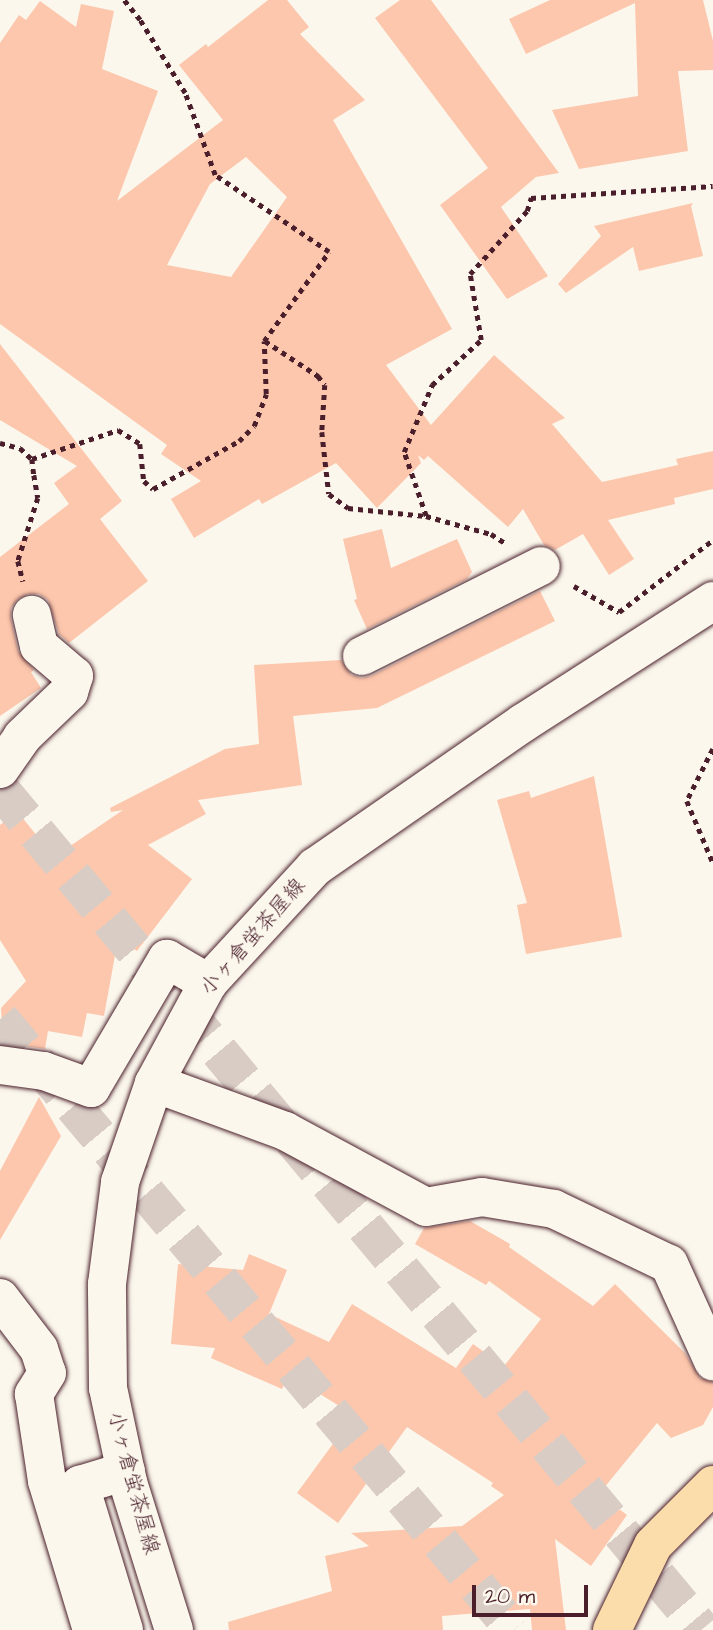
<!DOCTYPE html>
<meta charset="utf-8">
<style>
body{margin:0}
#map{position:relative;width:713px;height:1630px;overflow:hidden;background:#fbf7ec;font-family:"Architects Daughter","Klee One",sans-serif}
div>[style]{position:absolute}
.building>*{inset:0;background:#fcc7ad}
.highway-tunnel>*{height:38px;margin-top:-19px;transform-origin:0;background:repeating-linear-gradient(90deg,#d8ccc5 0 38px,transparent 0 57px)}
.path>*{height:4.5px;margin-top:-2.25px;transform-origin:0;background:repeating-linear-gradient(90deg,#4a1f2b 0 5px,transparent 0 10px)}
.roads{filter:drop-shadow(0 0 2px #4a1f2b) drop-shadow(0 0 2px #4a1f2b)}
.minor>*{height:38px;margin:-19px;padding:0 19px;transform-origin:19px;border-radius:19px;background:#fbf7ec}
.highway>*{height:38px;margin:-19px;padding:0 19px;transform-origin:19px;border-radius:19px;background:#fbddab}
span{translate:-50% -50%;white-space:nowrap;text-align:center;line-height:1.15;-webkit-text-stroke:5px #fbf7ec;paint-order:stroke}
.street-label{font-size:21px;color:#4a1f2b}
.scale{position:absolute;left:472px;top:1585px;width:116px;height:32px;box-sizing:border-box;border:4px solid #4a1f2b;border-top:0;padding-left:9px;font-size:21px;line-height:24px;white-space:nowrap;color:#4a1f2b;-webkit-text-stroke:5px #fbf7ec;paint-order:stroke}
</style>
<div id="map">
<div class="building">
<i style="clip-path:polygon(evenodd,268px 0,287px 0,309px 27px,300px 34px,365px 100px,333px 120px,452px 329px,386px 365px,431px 425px,494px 355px,565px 418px,552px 424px,602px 482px,678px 465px,676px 459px,713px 451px,713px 489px,674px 498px,675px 504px,608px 520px,634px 559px,609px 575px,583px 534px,555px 550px,544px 545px,523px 509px,508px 527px,428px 456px,424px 460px,418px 455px,421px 463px,377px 508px,336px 463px,262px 504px,259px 499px,194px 538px,171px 499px,201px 481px,161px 454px,167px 445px,0 324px,0 43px,19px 15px,26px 20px,40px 1px,76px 27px,81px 4px,114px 11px,102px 69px,158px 91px,117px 201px,223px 120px,179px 65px,206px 44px,208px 47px,268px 0,246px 157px,287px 197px,231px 277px,167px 265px,210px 184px,246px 157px)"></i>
<i style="clip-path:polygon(400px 0,431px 0,559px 173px,536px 177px,501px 207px,548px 276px,507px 299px,440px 205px,488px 168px,375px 18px)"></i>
<i style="clip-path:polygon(550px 0,703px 0,713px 41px,713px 70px,678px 71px,688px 151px,579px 169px,552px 110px,638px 96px,635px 3px,526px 54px,509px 19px)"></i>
<i style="clip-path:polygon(693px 203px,691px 206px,703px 256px,639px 271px,633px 247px,566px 293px,558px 284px,601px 236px,594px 226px)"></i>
<i style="clip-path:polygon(0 344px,122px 501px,100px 519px,148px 581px,69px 643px,59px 634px,48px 600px,39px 594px,28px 594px,18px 599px,11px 608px,11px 619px,18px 651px,34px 670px,31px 672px,41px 688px,0 716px,0 557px,69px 504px,54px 483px,77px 466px,0 420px)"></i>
<i style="clip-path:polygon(382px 529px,391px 568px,457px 539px,472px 572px,467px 579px,367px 629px,354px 600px,357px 599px,343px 539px)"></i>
<i style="clip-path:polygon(540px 591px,555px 621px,377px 708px,293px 716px,302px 785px,198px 800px,206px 814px,148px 845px,192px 879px,137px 951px,118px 939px,104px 1016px,87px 1013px,82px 1037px,48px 1031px,45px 1049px,3px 1043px,1px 1008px,26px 981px,0 940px,0 825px,17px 811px,54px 857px,123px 810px,111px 812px,110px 808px,225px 749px,259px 744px,254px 665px,341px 660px,351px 675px,361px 678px,371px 676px)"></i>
<i style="clip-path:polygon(594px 776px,622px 937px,526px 954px,517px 905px,527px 903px,497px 800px,529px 791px,531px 798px)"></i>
<i style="clip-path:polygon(39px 1097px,61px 1136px,0 1240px,0 1171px)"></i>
<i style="clip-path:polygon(470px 1221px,510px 1244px,509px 1247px,593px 1306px,615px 1284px,685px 1353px,700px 1378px,713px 1382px,713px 1407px,703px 1425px,671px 1438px,657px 1423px,599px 1494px,627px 1515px,591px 1566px,555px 1539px,566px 1630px,532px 1630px,530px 1609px,442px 1616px,443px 1630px,229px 1630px,228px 1622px,332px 1591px,325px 1556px,369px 1546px,351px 1533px,462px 1526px,504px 1495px,491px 1486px,493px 1483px,407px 1427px,338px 1523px,297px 1493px,354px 1415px,289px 1375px,282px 1389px,211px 1358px,215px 1348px,171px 1344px,178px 1264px,243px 1270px,249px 1254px,287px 1270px,269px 1314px,329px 1342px,352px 1304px,456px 1368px,473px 1344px,504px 1366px,541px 1319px,489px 1281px,486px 1285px,415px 1244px,424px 1228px)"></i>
</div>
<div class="highway-tunnel">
<i style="left:0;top:789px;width:1095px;rotate:50.15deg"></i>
<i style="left:0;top:1019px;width:798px;rotate:49.93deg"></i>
</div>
<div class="path">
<i style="left:265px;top:341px;width:64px;rotate:33.4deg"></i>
<i style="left:318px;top:376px;width:11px;rotate:52deg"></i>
<i style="left:325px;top:385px;width:47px;rotate:93.7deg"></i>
<i style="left:322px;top:432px;width:62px;rotate:83.6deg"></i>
<i style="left:329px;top:494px;width:24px;rotate:36deg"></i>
<i style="left:348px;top:508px;width:78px;rotate:5.9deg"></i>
<i style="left:426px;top:516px;width:67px;rotate:15.5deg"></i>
<i style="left:491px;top:534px;width:17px;rotate:33deg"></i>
<i style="left:0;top:443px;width:21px;rotate:14deg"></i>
<i style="left:20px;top:448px;width:16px;rotate:43deg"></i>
<i style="left:32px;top:459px;width:16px;rotate:83deg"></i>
<i style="left:34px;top:475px;width:23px;rotate:80deg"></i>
<i style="left:38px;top:498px;width:66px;rotate:107.6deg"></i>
<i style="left:18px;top:561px;width:21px;rotate:76deg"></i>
<i style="left:32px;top:459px;width:91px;rotate:-18.6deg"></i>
<i style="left:118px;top:430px;width:26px;rotate:32deg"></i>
<i style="left:140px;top:444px;width:37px;rotate:84deg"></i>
<i style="left:144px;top:481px;width:12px;rotate:42deg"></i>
<i style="left:153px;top:489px;width:98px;rotate:-29.2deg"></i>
<i style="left:239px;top:441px;width:21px;rotate:-45deg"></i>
<i style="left:254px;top:426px;width:34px;rotate:-69deg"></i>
<i style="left:266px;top:394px;width:53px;rotate:-92.2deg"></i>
<i style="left:264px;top:341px;width:110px;rotate:-53.9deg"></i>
<i style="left:329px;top:252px;width:138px;rotate:-146deg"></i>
<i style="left:215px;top:175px;width:87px;rotate:-110.1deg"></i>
<i style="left:185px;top:93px;width:86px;rotate:-121.7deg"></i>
<i style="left:140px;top:20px;width:26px;rotate:-129deg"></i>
<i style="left:426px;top:516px;width:68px;rotate:-109deg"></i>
<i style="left:404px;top:452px;width:73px;rotate:-67.3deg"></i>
<i style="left:432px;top:385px;width:67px;rotate:-42.6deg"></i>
<i style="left:481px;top:340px;width:67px;rotate:-99.5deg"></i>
<i style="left:470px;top:274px;width:85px;rotate:-47.9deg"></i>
<i style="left:527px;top:211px;width:14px;rotate:-73deg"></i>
<i style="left:531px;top:198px;width:182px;rotate:-3.8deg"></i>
<i style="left:574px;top:586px;width:52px;rotate:30deg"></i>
<i style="left:619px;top:612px;width:118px;rotate:-37.5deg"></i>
<i style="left:713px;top:749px;width:58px;rotate:116.6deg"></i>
<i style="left:687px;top:801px;width:67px;rotate:67.2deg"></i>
</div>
<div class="roads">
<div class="minor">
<i style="left:362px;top:656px;width:200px;rotate:-26.7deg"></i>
<i style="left:0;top:769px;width:39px;rotate:-55deg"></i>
<i style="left:22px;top:737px;width:65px;rotate:-43.8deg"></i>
<i style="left:69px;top:692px;width:17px;rotate:-73deg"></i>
<i style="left:74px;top:676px;width:46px;rotate:-139.4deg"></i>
<i style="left:39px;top:646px;width:32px;rotate:-103deg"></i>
<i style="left:0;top:1065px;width:44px;rotate:7.8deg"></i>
<i style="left:44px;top:1071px;width:50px;rotate:19.9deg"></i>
<i style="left:91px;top:1088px;width:150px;rotate:-59.5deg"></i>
<i style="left:167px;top:959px;width:48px;rotate:30.3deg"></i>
<i style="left:154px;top:1083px;width:140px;rotate:20.1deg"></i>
<i style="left:285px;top:1131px;width:160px;rotate:28.3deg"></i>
<i style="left:426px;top:1207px;width:57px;rotate:-10.1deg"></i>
<i style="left:482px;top:1197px;width:73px;rotate:9.5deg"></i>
<i style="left:554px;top:1209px;width:127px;rotate:25.6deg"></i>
<i style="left:669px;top:1264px;width:107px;rotate:65.6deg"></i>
<i style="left:0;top:1298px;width:64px;rotate:52.6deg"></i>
<i style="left:39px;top:1349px;width:25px;rotate:72deg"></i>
<i style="left:47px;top:1373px;width:25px;rotate:122deg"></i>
<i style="left:34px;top:1394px;width:88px;rotate:81.5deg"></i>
<i style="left:47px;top:1481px;width:156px;rotate:73.2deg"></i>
<i style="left:124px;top:1630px;width:152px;rotate:-106.9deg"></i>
<i style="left:80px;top:1485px;width:48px;rotate:-16.9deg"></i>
<i style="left:174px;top:1630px;width:155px;rotate:-107.3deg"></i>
<i style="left:128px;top:1482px;width:96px;rotate:-102deg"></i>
<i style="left:108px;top:1388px;width:104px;rotate:-90.6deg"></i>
<i style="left:107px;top:1284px;width:103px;rotate:-82.7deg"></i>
<i style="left:120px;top:1182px;width:105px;rotate:-71deg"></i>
<i style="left:154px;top:1083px;width:114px;rotate:-61.6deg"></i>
<i style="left:208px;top:983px;width:158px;rotate:-47.3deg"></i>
<i style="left:315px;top:867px;width:253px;rotate:-34.7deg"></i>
<i style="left:523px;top:723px;width:226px;rotate:-32.7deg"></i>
</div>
<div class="highway">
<i style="left:612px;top:1630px;width:94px;rotate:-64.2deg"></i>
<i style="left:653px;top:1545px;width:85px;rotate:-45deg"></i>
</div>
</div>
<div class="street-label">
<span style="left:253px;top:937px;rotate:-49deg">小ヶ倉蛍茶屋線</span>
<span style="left:133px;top:1483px;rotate:75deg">小ヶ倉蛍茶屋線</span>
</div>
<div class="scale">20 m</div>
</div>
